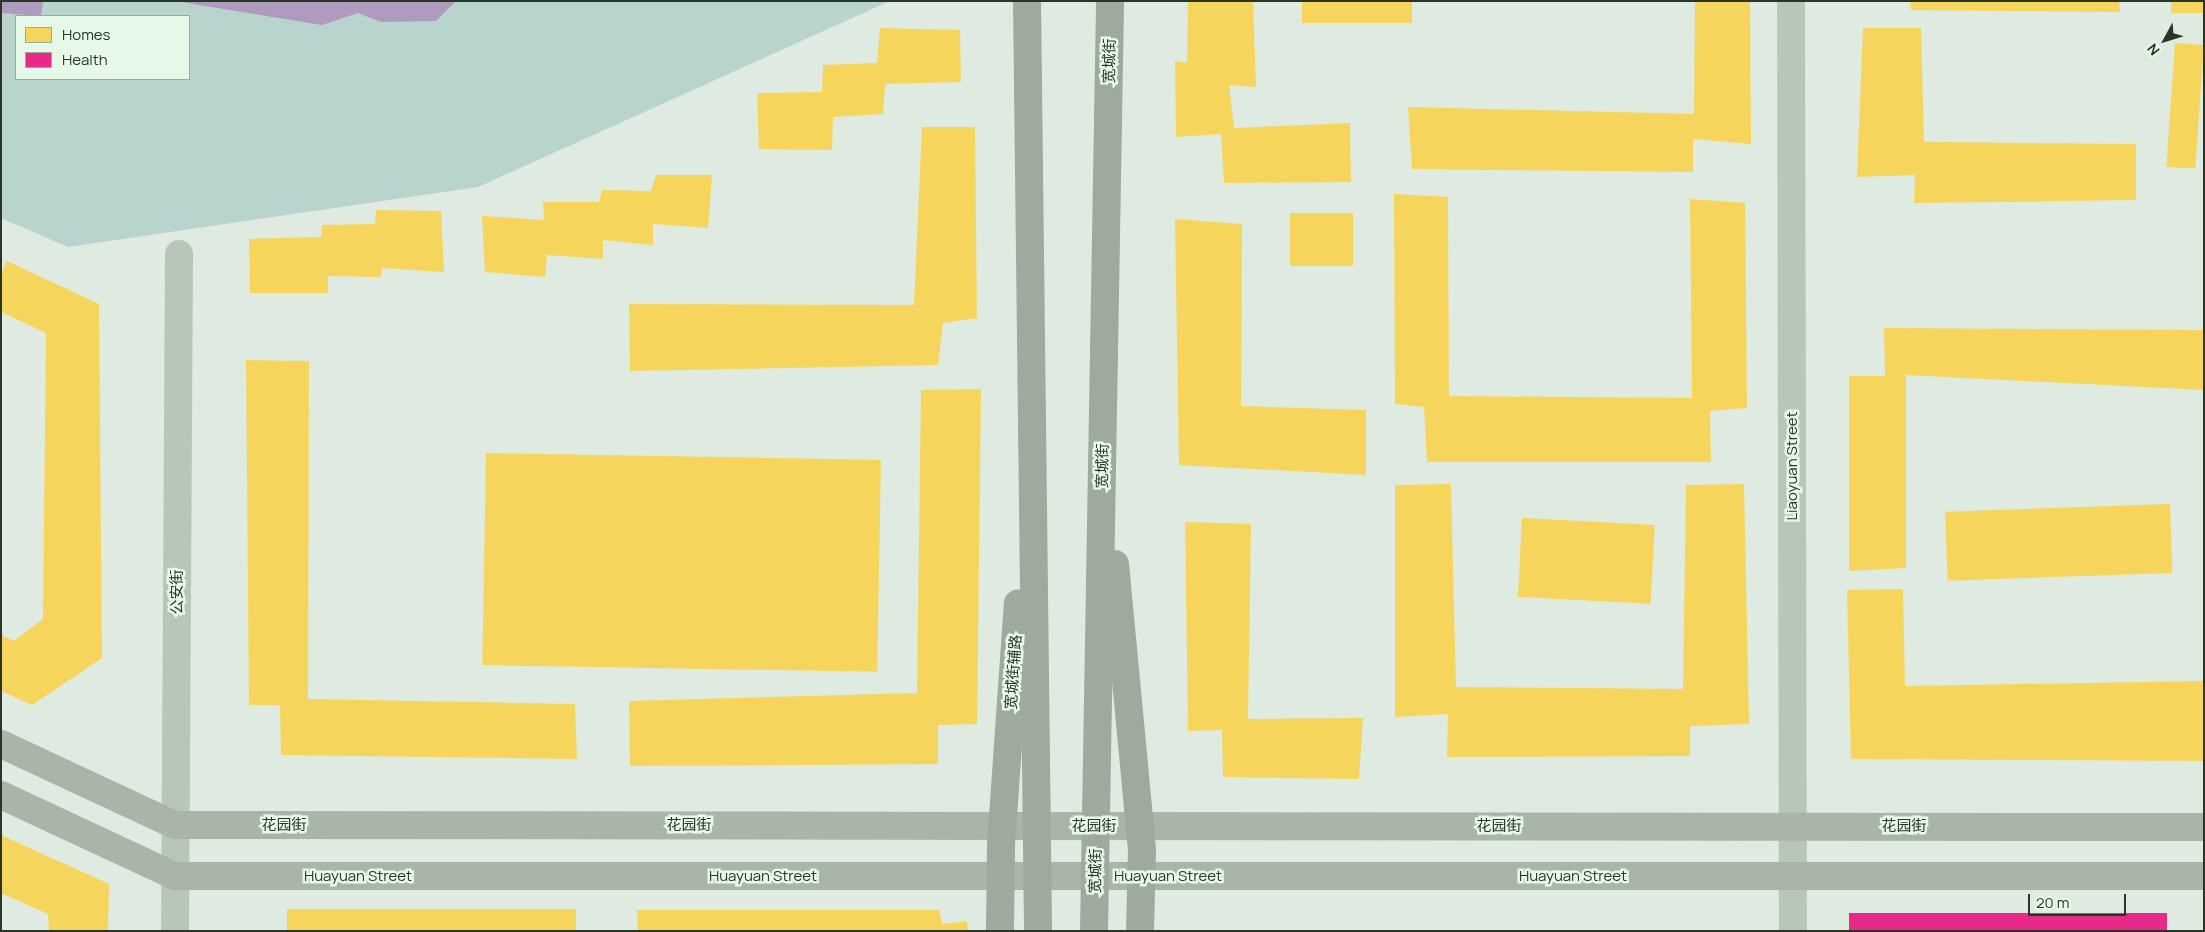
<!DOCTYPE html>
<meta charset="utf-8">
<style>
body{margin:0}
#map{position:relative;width:2205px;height:932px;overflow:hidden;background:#dfebe0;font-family:Manrope,"Noto Sans SC",sans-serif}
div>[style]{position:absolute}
.green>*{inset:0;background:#b9d3cd}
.water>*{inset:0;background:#af9bbd}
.homes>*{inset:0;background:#f6d55c;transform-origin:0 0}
.health>*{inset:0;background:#e7298a;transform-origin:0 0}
.tertiary>*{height:28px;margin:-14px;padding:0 14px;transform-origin:14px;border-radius:14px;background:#b8c5b9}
.secondary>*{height:28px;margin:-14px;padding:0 14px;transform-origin:14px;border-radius:14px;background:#a9b5a9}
.trunk>*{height:28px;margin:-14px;padding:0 14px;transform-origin:14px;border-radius:14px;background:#9eaa9e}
span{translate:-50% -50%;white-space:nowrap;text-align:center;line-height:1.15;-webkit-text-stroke:5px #e6f9e8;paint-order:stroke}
.street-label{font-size:15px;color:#283527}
.frame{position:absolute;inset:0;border:2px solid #283527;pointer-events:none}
.legend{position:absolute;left:15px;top:15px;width:175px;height:65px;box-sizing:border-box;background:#e6f9e8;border:1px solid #9aab9b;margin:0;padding:6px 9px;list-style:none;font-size:15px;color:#283527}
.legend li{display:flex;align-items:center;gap:10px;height:25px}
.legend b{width:25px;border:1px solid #9aab9b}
.north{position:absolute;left:2140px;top:15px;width:50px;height:50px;-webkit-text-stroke:4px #e6f9e8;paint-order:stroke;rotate:231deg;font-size:14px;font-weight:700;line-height:20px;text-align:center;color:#283527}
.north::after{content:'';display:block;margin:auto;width:18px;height:22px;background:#283527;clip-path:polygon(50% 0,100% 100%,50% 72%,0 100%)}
.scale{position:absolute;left:2028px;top:894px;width:98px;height:22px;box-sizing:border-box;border:2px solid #283527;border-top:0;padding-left:6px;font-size:15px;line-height:18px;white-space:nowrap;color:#283527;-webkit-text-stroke:4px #e6f9e8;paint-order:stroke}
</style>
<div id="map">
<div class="green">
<i style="clip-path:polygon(evenodd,1px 1px,890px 1px,478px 187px,68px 247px,1px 218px,1px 1px,16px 16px,189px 16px,189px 79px,16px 79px,16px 16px)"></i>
</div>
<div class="water">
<i style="clip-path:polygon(1px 1px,43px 1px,41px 16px,1px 13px)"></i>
<i style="clip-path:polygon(175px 1px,456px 1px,436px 21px,381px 22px,358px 13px,322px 25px)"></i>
</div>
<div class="homes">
<i style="clip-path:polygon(1188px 1px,1253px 1px,1256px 87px,1229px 85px,1234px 128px,1350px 123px,1351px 182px,1224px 183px,1221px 134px,1176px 137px,1175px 61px,1187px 63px)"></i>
<i style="left:1302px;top:1px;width:110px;height:22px"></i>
<i style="clip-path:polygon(1695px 1px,1750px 1px,1751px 144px,1693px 139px,1693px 172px,1412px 169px,1408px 107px,1694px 114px)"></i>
<i style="clip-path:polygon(1910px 1px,2119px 1px,2120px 12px,1911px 10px)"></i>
<i style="left:2171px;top:1px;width:33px;height:12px"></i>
<i style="clip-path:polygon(880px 28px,960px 30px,961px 82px,885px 84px,883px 114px,833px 117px,832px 150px,759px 149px,757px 93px,822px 92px,823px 65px,877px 63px)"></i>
<i style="clip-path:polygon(1863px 28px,1921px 28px,1924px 142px,2136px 144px,2136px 200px,1914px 203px,1915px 175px,1857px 177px)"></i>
<i style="left:2175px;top:43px;width:29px;height:124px;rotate:4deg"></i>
<i style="clip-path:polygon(922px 127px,975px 127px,977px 318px,943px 323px,938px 365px,630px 371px,629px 304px,914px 305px)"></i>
<i style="clip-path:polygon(656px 175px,712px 175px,708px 228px,653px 224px,653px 245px,603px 240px,603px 259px,547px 255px,545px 277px,485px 272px,482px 216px,544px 220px,543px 202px,599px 202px,602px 190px,651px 191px)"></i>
<i style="clip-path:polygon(1394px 194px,1448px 197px,1449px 396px,1692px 398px,1690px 199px,1745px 203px,1747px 408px,1710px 411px,1711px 462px,1427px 462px,1424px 407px,1395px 404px)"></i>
<i style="clip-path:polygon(376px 210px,441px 211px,444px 272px,382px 268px,381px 277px,328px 276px,328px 293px,250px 293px,249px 239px,321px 237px,322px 225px,375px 224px)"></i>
<i style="left:1290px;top:213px;width:63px;height:53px"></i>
<i style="clip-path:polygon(1175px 219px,1242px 224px,1241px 406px,1366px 410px,1366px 475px,1179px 465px)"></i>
<i style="clip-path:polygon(7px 261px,99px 304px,102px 658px,32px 705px,1px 691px,1px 635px,14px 641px,43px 619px,46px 333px,1px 312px,1px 274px)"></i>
<i style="clip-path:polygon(1884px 328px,2204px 330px,2204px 390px,1906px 375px,1906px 568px,1849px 571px,1849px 376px,1885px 376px)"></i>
<i style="clip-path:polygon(246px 360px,309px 361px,308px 699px,575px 704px,577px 759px,281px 755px,280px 705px,249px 705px)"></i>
<i style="clip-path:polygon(981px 389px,977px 724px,938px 725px,938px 764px,630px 766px,629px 701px,917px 693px,921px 390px)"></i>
<i style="left:486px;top:453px;width:395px;height:212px;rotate:1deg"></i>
<i style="clip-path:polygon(1451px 484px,1456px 687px,1683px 689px,1686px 485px,1744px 484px,1749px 724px,1690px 726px,1690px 756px,1447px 757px,1448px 714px,1395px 717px,1395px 485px)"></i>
<i style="left:2170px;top:504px;width:69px;height:225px;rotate:88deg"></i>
<i style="left:1522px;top:518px;width:133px;height:79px;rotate:3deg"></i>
<i style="clip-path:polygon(1185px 522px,1251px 524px,1248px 719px,1363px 718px,1359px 779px,1223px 777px,1222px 730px,1188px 731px)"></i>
<i style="clip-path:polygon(1903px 589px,1905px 686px,2204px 681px,2204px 761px,1851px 759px,1847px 590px)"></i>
<i style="clip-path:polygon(1px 835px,109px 884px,108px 931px,49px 931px,48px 914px,1px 893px)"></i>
<i style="left:287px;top:909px;width:289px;height:22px"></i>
<i style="clip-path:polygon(637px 910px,939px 910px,942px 924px,967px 921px,968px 931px,638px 931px)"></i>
</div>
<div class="health">
<i style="left:1849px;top:913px;width:318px;height:18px"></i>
</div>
<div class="tertiary">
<i style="left:1791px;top:1px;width:930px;rotate:89.88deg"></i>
<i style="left:175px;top:931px;width:677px;rotate:-89.66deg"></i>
</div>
<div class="secondary">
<i style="left:1px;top:744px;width:192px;rotate:25deg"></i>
<i style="left:175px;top:825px;width:2029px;rotate:0.06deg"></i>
<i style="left:1px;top:795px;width:192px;rotate:25deg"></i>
<i style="left:175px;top:876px;width:2029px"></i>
</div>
<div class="trunk">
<i style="left:1027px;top:1px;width:930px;rotate:89.32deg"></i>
<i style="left:1115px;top:564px;width:287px;rotate:84.6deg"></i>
<i style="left:1142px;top:850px;width:81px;rotate:91.4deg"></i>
<i style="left:1000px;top:931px;width:86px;rotate:-89.3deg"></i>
<i style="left:1001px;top:845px;width:242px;rotate:-86deg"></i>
<i style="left:1094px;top:931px;width:930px;rotate:-89.01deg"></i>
</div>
<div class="street-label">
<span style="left:1109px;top:61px;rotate:-89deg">宽城街</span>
<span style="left:1102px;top:466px;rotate:-89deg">宽城街</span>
<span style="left:1792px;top:466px;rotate:-90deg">Liaoyuan Street</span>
<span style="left:177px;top:592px;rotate:-90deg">公安街</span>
<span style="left:1013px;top:672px;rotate:-86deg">宽城街辅路</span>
<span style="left:284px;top:825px">花园街</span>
<span style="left:689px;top:825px">花园街</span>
<span style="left:1094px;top:826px">花园街</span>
<span style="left:1499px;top:826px">花园街</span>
<span style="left:1904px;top:826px">花园街</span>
<span style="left:1095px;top:871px;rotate:-89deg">宽城街</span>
<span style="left:358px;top:876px">Huayuan Street</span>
<span style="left:763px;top:876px">Huayuan Street</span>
<span style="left:1168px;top:876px">Huayuan Street</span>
<span style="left:1573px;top:876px">Huayuan Street</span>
</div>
<div class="frame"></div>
<ul class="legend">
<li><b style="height:14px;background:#f6d55c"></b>Homes</li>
<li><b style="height:14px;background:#e7298a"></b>Health</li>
</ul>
<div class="north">N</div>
<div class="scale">20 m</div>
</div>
